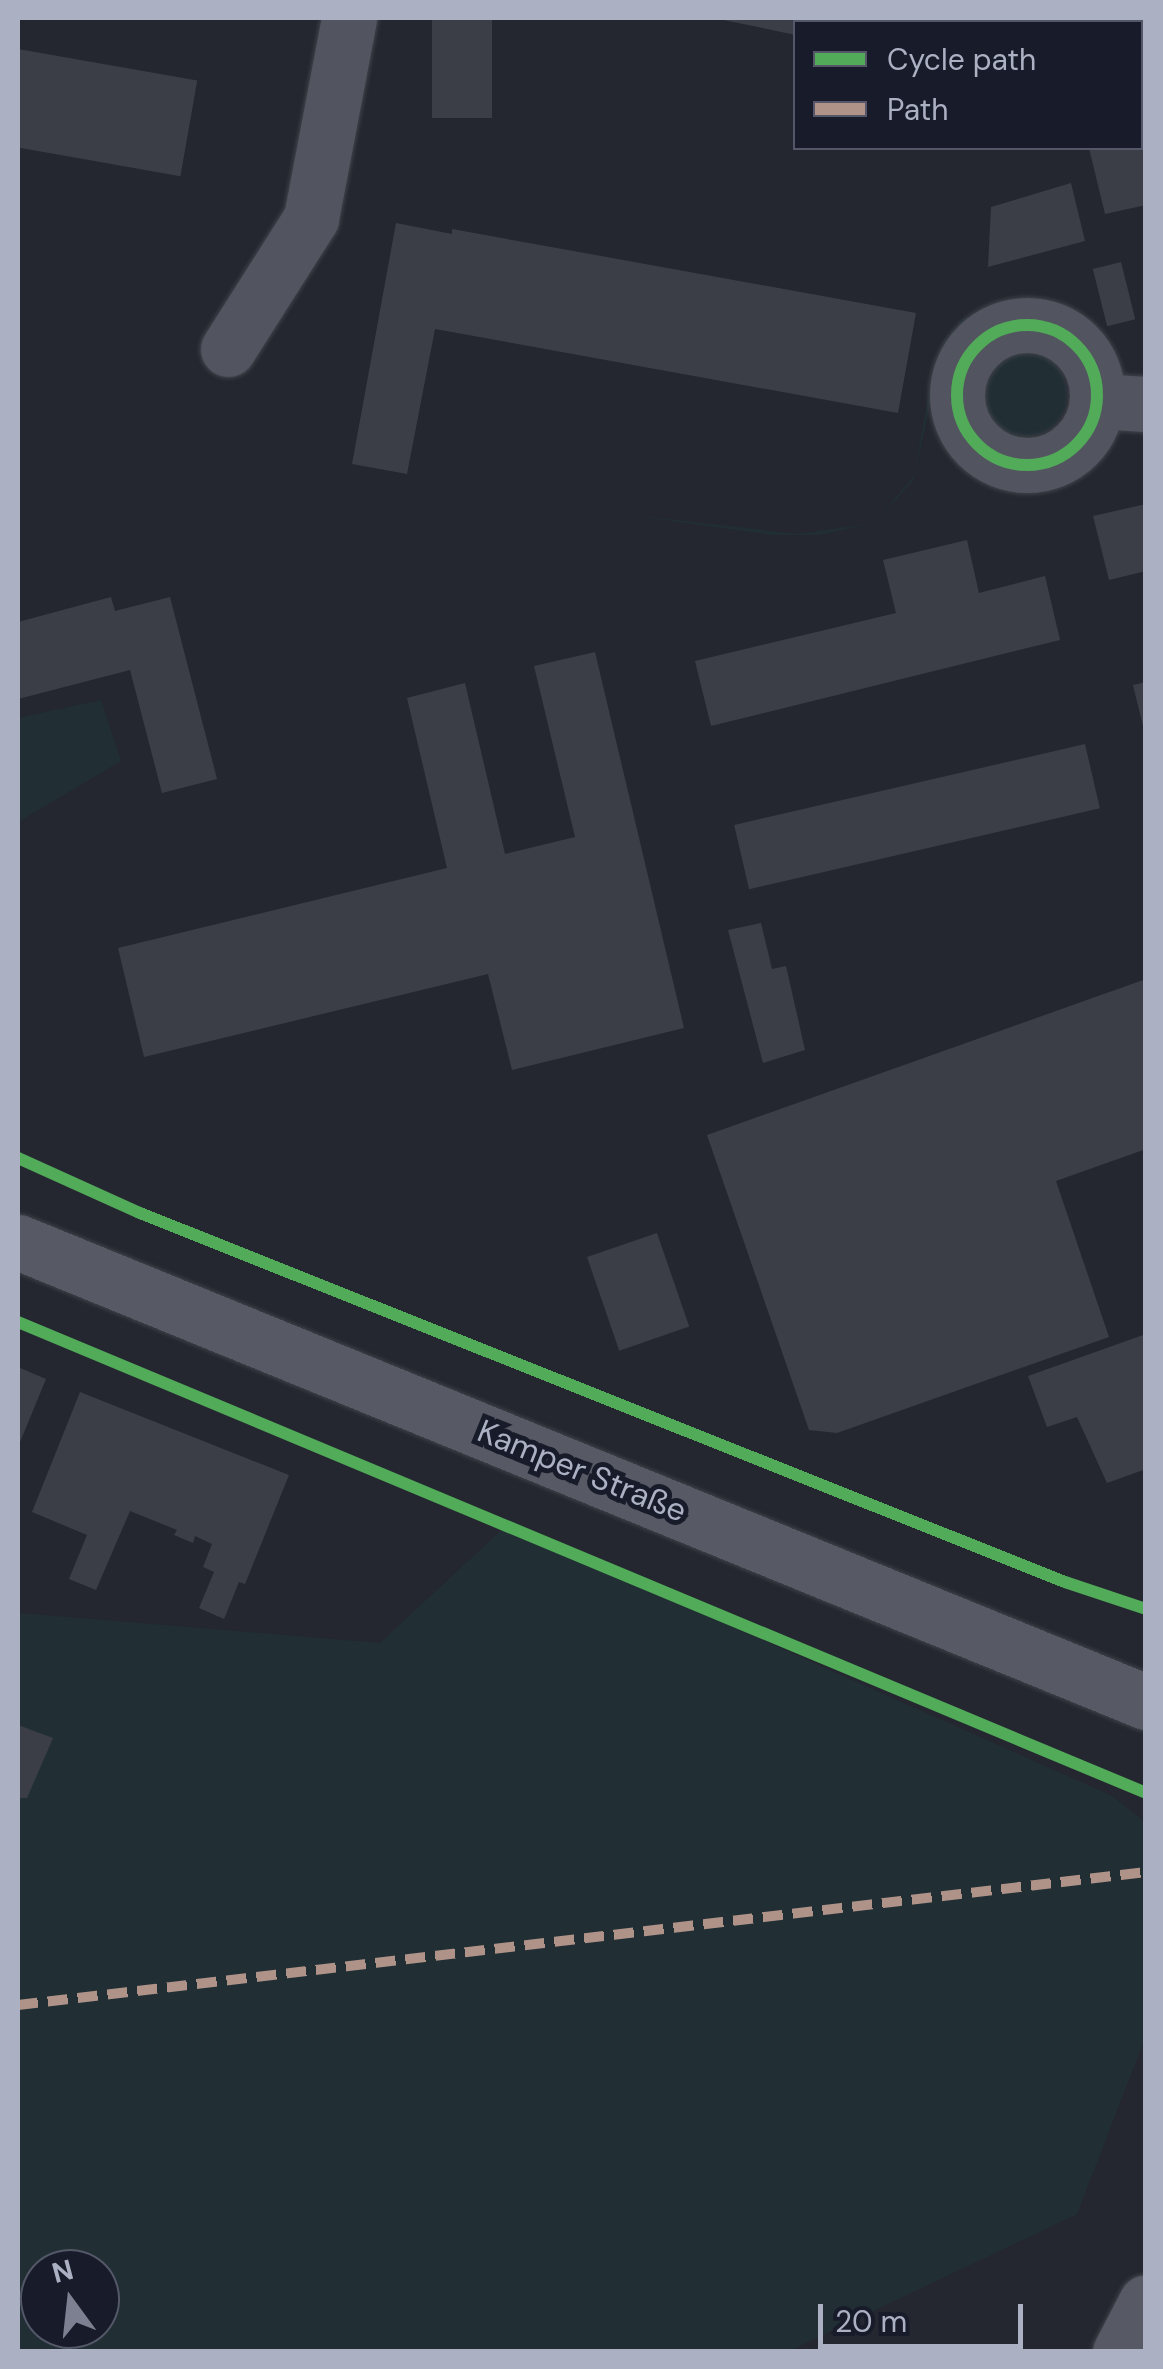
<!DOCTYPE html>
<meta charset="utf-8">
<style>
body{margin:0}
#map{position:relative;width:1163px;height:2369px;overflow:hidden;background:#242730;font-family:"DM Sans",sans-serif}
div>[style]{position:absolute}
.green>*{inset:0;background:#212f35}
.round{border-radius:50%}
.building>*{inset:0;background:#3b3e47;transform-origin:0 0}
.roads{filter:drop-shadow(0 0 2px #404249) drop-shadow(0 0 2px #404249)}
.street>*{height:55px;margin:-27.5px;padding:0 27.5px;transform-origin:27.5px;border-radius:27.5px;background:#52555f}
.street>.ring{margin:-27.5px;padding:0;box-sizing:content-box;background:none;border:55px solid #52555f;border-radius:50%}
.secondary>*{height:55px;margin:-27.5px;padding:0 27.5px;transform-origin:27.5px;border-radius:27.5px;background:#575a64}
.quiet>*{height:10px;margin-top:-5px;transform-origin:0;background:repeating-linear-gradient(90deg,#af9288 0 20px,transparent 0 30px)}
.cycleway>*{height:12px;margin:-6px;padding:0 6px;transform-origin:6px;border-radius:6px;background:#51ab58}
.cycleway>.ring{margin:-6px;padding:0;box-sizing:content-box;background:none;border:12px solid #51ab58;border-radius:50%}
span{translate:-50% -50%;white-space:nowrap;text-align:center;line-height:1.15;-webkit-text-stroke:10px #181c2a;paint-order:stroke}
.street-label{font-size:32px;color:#abb0c3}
.frame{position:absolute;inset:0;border:20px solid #abb0c3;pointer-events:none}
.legend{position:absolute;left:793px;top:20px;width:350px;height:130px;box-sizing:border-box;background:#181c2a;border:2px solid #535767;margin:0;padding:12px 18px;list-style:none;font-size:30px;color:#abb0c3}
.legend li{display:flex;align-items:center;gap:20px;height:50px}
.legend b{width:50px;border:2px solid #535767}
.north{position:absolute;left:20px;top:2249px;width:100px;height:100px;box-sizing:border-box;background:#181c2a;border:2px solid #535767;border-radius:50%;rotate:345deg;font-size:28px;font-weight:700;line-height:40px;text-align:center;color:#abb0c3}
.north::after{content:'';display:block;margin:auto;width:35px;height:45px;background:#7c8090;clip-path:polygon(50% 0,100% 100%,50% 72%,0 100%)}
.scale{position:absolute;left:818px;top:2304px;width:205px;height:45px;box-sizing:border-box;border:5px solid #abb0c3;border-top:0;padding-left:12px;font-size:30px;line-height:35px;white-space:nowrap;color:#abb0c3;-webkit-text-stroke:8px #181c2a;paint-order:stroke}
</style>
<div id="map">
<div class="green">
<i style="clip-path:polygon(1006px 302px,1006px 307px,985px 314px,964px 329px,947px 349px,937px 374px,913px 481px,876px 520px,914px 476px,932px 375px,943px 341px,963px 318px)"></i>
<i class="round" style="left:979px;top:350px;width:88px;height:88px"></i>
<i style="clip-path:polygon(623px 514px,798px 534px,868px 524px,819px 535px,772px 535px)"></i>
<i style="clip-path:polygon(101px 700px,121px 761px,18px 822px,18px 718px)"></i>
<i style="clip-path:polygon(evenodd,506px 1526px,1112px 1796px,1141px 1819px,1145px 1827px,1145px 2038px,1077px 2214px,789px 2351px,18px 2351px,18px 1613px,380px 1643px,506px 1526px,40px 2269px,100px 2269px,100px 2329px,40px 2329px,40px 2269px)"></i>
</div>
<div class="building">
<i style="left:432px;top:18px;width:60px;height:100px"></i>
<i style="clip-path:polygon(714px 18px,962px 18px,961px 22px,796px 22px,796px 35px)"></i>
<i style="left:18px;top:49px;width:182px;height:97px;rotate:10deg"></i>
<i style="clip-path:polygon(1146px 79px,1146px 205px,1105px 214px,1089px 148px,1140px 148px,1140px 80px)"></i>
<i style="clip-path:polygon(1071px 183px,1085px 241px,988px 267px,991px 207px)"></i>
<i style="clip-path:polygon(396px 223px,452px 234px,452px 229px,916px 313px,898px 413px,435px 329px,407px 474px,352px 464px)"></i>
<i style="left:1121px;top:262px;width:59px;height:29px;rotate:76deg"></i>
<i style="clip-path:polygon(1146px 504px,1146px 571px,1109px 580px,1093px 516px)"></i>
<i style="clip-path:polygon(967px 540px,979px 593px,1045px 576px,1060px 640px,711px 726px,695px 661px,896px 613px,883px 560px)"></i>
<i style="clip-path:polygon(111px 597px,115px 611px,170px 597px,217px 779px,162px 793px,130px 670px,18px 699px,18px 622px)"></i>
<i style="clip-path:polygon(595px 652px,684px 1028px,512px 1070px,488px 974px,144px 1057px,118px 948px,447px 868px,407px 698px,465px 683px,505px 854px,575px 837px,534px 666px)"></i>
<i style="clip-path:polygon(1146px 682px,1146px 730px,1144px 730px,1133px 685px)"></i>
<i style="left:1085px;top:744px;width:66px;height:360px;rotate:77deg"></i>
<i style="clip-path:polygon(761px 923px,772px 969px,786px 966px,805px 1050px,763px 1063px,728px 930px)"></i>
<i style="clip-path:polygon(1146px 979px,1146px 1149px,1056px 1181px,1109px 1337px,837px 1433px,809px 1430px,707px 1135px)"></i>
<i style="left:657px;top:1233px;width:99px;height:74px;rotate:71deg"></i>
<i style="clip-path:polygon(1146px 1334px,1146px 1469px,1107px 1483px,1077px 1417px,1047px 1427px,1028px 1376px)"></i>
<i style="clip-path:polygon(18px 1367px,46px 1379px,18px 1447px)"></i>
<i style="clip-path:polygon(80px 1392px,289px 1475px,245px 1584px,239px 1582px,224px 1619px,199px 1608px,214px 1572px,203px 1567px,212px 1544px,195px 1536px,193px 1543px,174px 1535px,177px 1530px,130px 1511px,96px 1590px,69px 1579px,87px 1535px,32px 1512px)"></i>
<i style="clip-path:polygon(18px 1725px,53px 1738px,27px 1798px,18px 1798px)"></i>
</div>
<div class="roads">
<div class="street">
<i class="ring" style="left:957px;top:325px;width:85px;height:85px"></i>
<i style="left:228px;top:349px;width:155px;rotate:-57.6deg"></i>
<i style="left:311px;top:218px;width:204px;rotate:-79.2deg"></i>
<i style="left:1097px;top:401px;width:49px;rotate:3.5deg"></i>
</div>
<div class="secondary">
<i style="left:18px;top:1242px;width:1218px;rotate:22.19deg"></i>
<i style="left:1120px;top:2352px;width:56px;rotate:-62.5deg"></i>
</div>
</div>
<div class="quiet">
<i style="left:18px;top:2005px;width:1136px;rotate:-6.72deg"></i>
</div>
<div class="cycleway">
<i class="ring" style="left:957px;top:325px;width:128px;height:128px"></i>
<i style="left:18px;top:1158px;width:134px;rotate:24.3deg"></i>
<i style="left:140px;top:1213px;width:996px;rotate:21.75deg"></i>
<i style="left:1065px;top:1582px;width:85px;rotate:18.4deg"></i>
<i style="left:18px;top:1322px;width:1222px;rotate:22.66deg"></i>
</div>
<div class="street-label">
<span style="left:582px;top:1471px;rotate:22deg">Kamper Straße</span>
</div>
<div class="frame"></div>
<ul class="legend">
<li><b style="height:12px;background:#51ab58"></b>Cycle path</li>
<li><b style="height:12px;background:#af9288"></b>Path</li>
</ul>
<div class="north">N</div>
<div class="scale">20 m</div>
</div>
